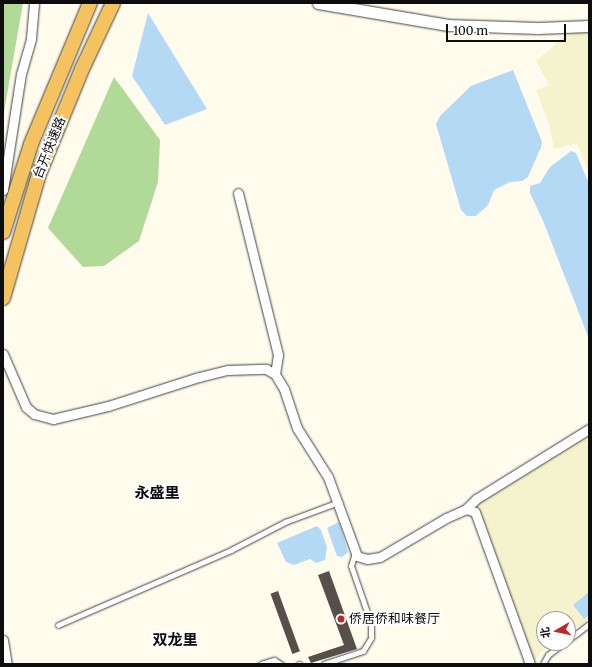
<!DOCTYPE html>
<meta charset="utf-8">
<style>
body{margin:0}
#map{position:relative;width:592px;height:667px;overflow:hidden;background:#fffcee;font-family:Merriweather,"Noto Sans SC",serif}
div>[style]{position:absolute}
.farmland>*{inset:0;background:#f4f3ce}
.forest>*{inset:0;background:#b1d997}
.water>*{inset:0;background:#b3d9f5}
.building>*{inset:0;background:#564f4a;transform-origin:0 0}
.roads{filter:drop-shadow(0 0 1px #404040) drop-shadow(0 0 1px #404040)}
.service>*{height:4.5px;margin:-2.25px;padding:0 2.25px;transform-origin:2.25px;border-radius:2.25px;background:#fff}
.minor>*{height:9px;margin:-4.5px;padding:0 4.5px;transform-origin:4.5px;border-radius:4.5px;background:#fff}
.tertiary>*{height:11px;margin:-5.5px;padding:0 5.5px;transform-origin:5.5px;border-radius:5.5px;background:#fff}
.trunk>*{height:14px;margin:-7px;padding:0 7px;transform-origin:7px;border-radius:7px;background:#f4c25f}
.dots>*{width:11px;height:11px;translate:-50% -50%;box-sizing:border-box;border:2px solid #fff;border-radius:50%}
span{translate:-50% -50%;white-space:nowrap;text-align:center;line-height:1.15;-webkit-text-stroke:4px #fff;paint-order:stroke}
.street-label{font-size:13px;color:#0d0d0d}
.poi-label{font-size:13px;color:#0d0d0d}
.left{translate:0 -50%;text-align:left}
.quarter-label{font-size:15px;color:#0d0d0d;font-weight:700}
.frame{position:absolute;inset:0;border:4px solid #0d0d0d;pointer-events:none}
.north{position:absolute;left:536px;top:611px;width:40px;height:40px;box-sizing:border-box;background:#fff;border:1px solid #9e9e9e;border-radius:50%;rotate:261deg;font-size:11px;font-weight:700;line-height:16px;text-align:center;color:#0d0d0d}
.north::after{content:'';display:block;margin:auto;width:14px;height:18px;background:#bc2927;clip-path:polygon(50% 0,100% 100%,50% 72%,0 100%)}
.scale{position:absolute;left:446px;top:24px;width:120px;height:18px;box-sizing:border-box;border:2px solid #0d0d0d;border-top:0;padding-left:5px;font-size:12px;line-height:14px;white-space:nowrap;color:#0d0d0d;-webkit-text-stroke:3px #fff;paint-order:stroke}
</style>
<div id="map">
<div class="farmland">
<i style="clip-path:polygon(589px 29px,589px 174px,577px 143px,554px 149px,550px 128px,536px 90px,549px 85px,536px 61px,569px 32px)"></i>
<i style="clip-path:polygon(589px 431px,589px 619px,568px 633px,568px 619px,544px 619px,544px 643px,554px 643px,540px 653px,533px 663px,525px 645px,477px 503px)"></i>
</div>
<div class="forest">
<i style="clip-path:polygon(23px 3px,3px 118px,3px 4px)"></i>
<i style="clip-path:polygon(114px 77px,160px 140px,158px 182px,139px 241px,104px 266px,83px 267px,48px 228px)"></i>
</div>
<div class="water">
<i style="clip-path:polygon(148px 13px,207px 109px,165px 125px,132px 76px)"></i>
<i style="clip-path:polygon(513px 70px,542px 142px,541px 147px,528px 177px,522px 181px,510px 182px,494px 190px,488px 205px,476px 216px,467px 216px,461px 210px,436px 124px,440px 116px,471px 86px)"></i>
<i style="clip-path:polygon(571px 151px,576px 153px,589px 184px,589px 339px,544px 223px,530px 193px,530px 186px,540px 183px,550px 167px)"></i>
<i style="clip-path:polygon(339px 522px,348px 552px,342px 557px,337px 556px,327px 528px)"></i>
<i style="clip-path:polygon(317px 526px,321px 530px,327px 547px,325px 560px,316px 563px,310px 559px,294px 565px,286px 562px,277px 543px)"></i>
<i style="clip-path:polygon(589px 592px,589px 615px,584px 619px,573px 605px)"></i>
</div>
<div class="building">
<i style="clip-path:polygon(329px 571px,357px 649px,311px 663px,308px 657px,344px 645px,318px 575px)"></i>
<i style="left:278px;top:591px;width:64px;height:8px;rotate:70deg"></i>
</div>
<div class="roads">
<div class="service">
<i style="left:58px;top:625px;width:189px;rotate:-23.4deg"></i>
<i style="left:231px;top:550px;width:61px;rotate:-27.4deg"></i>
<i style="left:285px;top:522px;width:58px;rotate:-20.3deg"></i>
<i style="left:568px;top:640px;width:26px;rotate:-37deg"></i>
<i style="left:261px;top:664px;width:14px;rotate:-17deg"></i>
<i style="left:274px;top:660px;width:8px;rotate:30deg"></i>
<i style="left:299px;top:664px;width:1px"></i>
<i style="left:324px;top:664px;width:41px;rotate:-18.4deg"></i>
<i style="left:363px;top:651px;width:15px;rotate:-58deg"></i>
<i style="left:371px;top:638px;width:14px;rotate:-90deg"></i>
<i style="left:371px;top:624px;width:61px;rotate:-109deg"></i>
<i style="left:351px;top:566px;width:14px;rotate:-73deg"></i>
<i style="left:543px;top:664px;width:10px;rotate:-61deg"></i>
<i style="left:548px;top:655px;width:20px;rotate:-37deg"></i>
</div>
<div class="minor">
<i style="left:3px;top:190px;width:117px;rotate:-81.2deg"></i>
<i style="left:21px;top:74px;width:37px;rotate:-74deg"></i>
<i style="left:31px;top:38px;width:35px;rotate:-85deg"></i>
<i style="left:238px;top:193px;width:167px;rotate:76.1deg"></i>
<i style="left:278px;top:355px;width:19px;rotate:99deg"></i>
<i style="left:3px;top:354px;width:58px;rotate:66.5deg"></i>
<i style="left:26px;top:407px;width:11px;rotate:41deg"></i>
<i style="left:34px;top:414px;width:20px;rotate:15deg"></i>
<i style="left:53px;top:419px;width:57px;rotate:-13.3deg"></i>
<i style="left:108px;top:406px;width:96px;rotate:-17.7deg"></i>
<i style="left:199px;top:377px;width:30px;rotate:-14deg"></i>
<i style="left:228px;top:370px;width:38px;rotate:-2deg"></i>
<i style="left:266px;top:369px;width:10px;rotate:29deg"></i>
<i style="left:275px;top:374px;width:17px;rotate:59deg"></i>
<i style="left:284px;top:389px;width:41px;rotate:71.6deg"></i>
<i style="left:297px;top:428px;width:58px;rotate:57.7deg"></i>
<i style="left:328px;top:477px;width:84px;rotate:69.8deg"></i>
<i style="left:357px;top:556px;width:10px;rotate:17deg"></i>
<i style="left:367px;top:559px;width:13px;rotate:-9deg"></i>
<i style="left:380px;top:557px;width:77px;rotate:-30.6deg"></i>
<i style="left:446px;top:518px;width:22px;rotate:-24deg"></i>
<i style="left:466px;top:509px;width:9px;rotate:18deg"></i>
<i style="left:475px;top:512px;width:162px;rotate:70.1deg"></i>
<i style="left:466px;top:509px;width:14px;rotate:-45deg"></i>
<i style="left:476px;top:499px;width:133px;rotate:-31.8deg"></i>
<i style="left:3px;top:640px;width:24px;rotate:81deg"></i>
</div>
<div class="tertiary">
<i style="left:318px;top:3px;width:132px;rotate:9.6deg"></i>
<i style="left:448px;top:25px;width:90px;rotate:1.9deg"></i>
<i style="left:538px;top:28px;width:51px;rotate:-2.2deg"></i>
</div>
<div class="trunk">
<i style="left:3px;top:232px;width:92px;rotate:-72.3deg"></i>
<i style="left:31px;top:144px;width:153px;rotate:-67.3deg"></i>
<i style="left:3px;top:298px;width:129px;rotate:-73.8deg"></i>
<i style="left:39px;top:174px;width:113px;rotate:-67.7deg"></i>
<i style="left:82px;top:69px;width:73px;rotate:-64.8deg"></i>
</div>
</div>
<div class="dots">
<i style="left:341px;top:619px;background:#bc2927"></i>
</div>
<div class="street-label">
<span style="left:50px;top:148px;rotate:-68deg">台开快速路</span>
</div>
<div class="poi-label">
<span class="left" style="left:349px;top:619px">侨居侨和味餐厅</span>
</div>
<div class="quarter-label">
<span style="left:157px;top:493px">永盛里</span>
<span style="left:175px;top:640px">双龙里</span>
</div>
<div class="frame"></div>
<div class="north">北</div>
<div class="scale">100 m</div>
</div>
